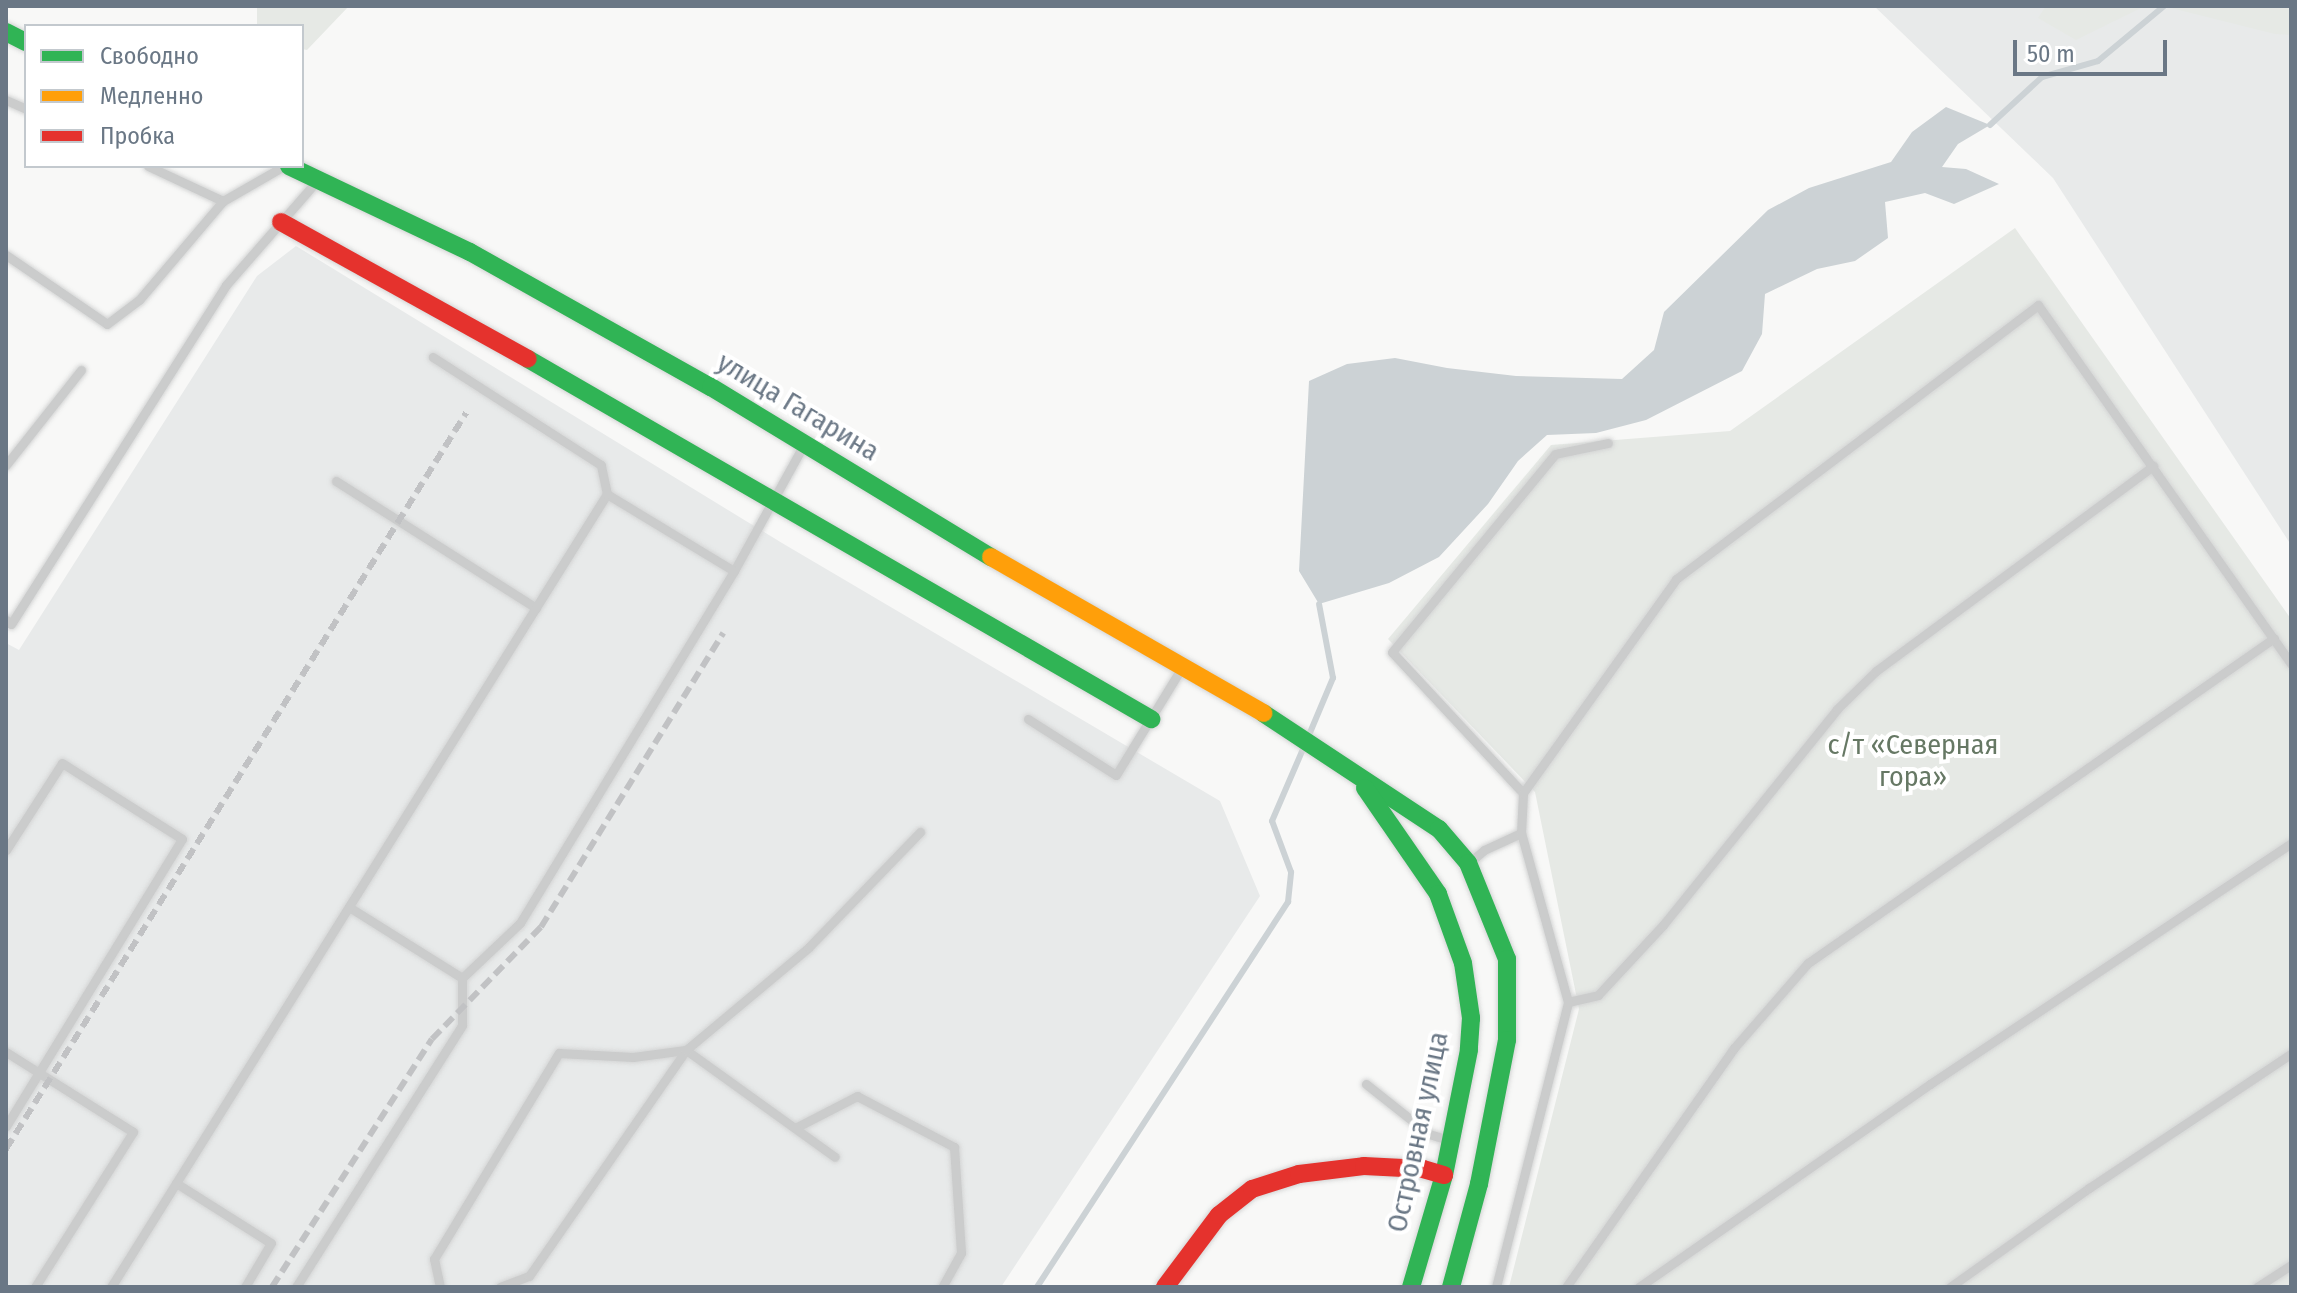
<!DOCTYPE html>
<meta charset="utf-8">
<style>
body{margin:0}
#map{position:relative;width:2297px;height:1293px;overflow:hidden;background:#f8f8f7;font-family:"Fira Sans Condensed",sans-serif}
div>[style]{position:absolute}
.built>*{inset:0;background:#e8eaea}
.green>*{inset:0;background:#e6e9e5}
.water>*{inset:0;background:#ccd2d5}
.stream>*{height:6px;margin:-3px;padding:0 3px;transform-origin:3px;border-radius:3px;background:#ccd2d5}
.roads{filter:drop-shadow(0 0 2px #d4d5d5) drop-shadow(0 0 2px #d4d5d5)}
.lane>*{height:9px;margin:-4.5px;padding:0 4.5px;transform-origin:4.5px;border-radius:4.5px;background:#cbcccc}
.fast>*{height:18px;margin:-9px;padding:0 9px;transform-origin:9px;border-radius:9px;background:#30b455}
.slow>*{height:18px;margin:-9px;padding:0 9px;transform-origin:9px;border-radius:9px;background:#ff9f0a}
.jam>*{height:18px;margin:-9px;padding:0 9px;transform-origin:9px;border-radius:9px;background:#e5322d}
.rail>*{height:6px;margin-top:-3px;transform-origin:0;background:repeating-linear-gradient(90deg,#c1c2c4 0 12px,transparent 0 18px)}
span{translate:-50% -50%;white-space:nowrap;text-align:center;line-height:1.15;-webkit-text-stroke:8px #fff;paint-order:stroke}
.street-label{font-size:28px;color:#6a7785}
.park-label{font-size:28px;color:#667864}
.frame{position:absolute;inset:0;border:8px solid #6a7785;pointer-events:none}
.legend{position:absolute;left:24px;top:24px;width:280px;height:144px;box-sizing:border-box;background:#fff;border:2px solid #c3c9ce;margin:0;padding:10px 14px;list-style:none;font-size:24px;color:#6a7785}
.legend li{display:flex;align-items:center;gap:16px;height:40px}
.legend b{width:40px;border:2px solid #c3c9ce}
.scale{position:absolute;left:2013px;top:40px;width:154px;height:36px;box-sizing:border-box;border:4px solid #6a7785;border-top:0;padding-left:10px;font-size:24px;line-height:28px;white-space:nowrap;color:#6a7785;-webkit-text-stroke:6px #fff;paint-order:stroke}
</style>
<div id="map">
<div class="built">
<i style="clip-path:polygon(1874px 6px,2291px 6px,2291px 545px,2053px 178px)"></i>
<i style="clip-path:polygon(296px 246px,782px 543px,1220px 801px,1260px 896px,1001px 1287px,6px 1287px,6px 643px,19px 650px,257px 276px)"></i>
</div>
<div class="green">
<i style="clip-path:polygon(257px 6px,349px 6px,307px 50px,302px 49px,302px 26px,257px 26px)"></i>
<i style="clip-path:polygon(2046px 6px,2145px 6px,2076px 40px,2038px 18px)"></i>
<i style="clip-path:polygon(2163px 6px,2291px 6px,2291px 35px,2275px 34px)"></i>
<i style="clip-path:polygon(2015px 228px,2291px 619px,2291px 1287px,1509px 1287px,1579px 1009px,1535px 792px,1388px 639px,1551px 445px,1730px 431px)"></i>
</div>
<div class="water">
<i style="clip-path:polygon(1946px 107px,1990px 125px,1958px 144px,1942px 167px,1966px 169px,1999px 184px,1954px 204px,1925px 193px,1885px 202px,1888px 238px,1855px 261px,1817px 269px,1765px 294px,1762px 334px,1742px 371px,1646px 420px,1596px 433px,1547px 435px,1518px 461px,1488px 504px,1439px 557px,1389px 583px,1319px 604px,1299px 571px,1309px 381px,1347px 364px,1395px 358px,1447px 368px,1516px 376px,1622px 379px,1654px 350px,1664px 312px,1768px 210px,1809px 188px,1891px 162px,1912px 132px)"></i>
</div>
<div class="stream">
<i style="left:1990px;top:125px;width:71px;rotate:-42.7deg"></i>
<i style="left:2042px;top:77px;width:58px;rotate:-15.9deg"></i>
<i style="left:2098px;top:61px;width:86px;rotate:-39.8deg"></i>
<i style="left:1309px;top:735px;width:62px;rotate:-67.2deg"></i>
<i style="left:1333px;top:678px;width:75px;rotate:-100.7deg"></i>
<i style="left:1037px;top:1287px;width:460px;rotate:-56.9deg"></i>
<i style="left:1288px;top:902px;width:30px;rotate:-84deg"></i>
<i style="left:1291px;top:872px;width:54px;rotate:-110.4deg"></i>
<i style="left:1272px;top:821px;width:78px;rotate:-66.7deg"></i>
</div>
<div class="roads">
<div class="lane">
<i style="left:6px;top:100px;width:22px;rotate:24deg"></i>
<i style="left:148px;top:166px;width:83px;rotate:25deg"></i>
<i style="left:223px;top:201px;width:70px;rotate:-29.8deg"></i>
<i style="left:6px;top:255px;width:122px;rotate:34.3deg"></i>
<i style="left:107px;top:324px;width:40px;rotate:-37deg"></i>
<i style="left:139px;top:300px;width:130px;rotate:-49.7deg"></i>
<i style="left:6px;top:465px;width:121px;rotate:-51.7deg"></i>
<i style="left:336px;top:481px;width:237px;rotate:32.4deg"></i>
<i style="left:734px;top:571px;width:141px;rotate:-61.1deg"></i>
<i style="left:6px;top:620px;width:6px;rotate:39deg"></i>
<i style="left:11px;top:624px;width:401px;rotate:-57.6deg"></i>
<i style="left:226px;top:285px;width:137px;rotate:-48.9deg"></i>
<i style="left:1028px;top:719px;width:104px;rotate:32.5deg"></i>
<i style="left:1116px;top:775px;width:124px;rotate:-58.5deg"></i>
<i style="left:1523px;top:793px;width:192px;rotate:-132.9deg"></i>
<i style="left:1392px;top:652px;width:256px;rotate:-50.5deg"></i>
<i style="left:1555px;top:454px;width:54px;rotate:-11.7deg"></i>
<i style="left:6px;top:850px;width:103px;rotate:-57.2deg"></i>
<i style="left:62px;top:763px;width:142px;rotate:32.3deg"></i>
<i style="left:182px;top:839px;width:337px;rotate:121.5deg"></i>
<i style="left:1471px;top:861px;width:17px;rotate:-40deg"></i>
<i style="left:1484px;top:850px;width:41px;rotate:-24.7deg"></i>
<i style="left:349px;top:907px;width:133px;rotate:32.1deg"></i>
<i style="left:462px;top:978px;width:80px;rotate:-43.5deg"></i>
<i style="left:520px;top:923px;width:412px;rotate:-58.7deg"></i>
<i style="left:734px;top:571px;width:149px;rotate:-148.8deg"></i>
<i style="left:1568px;top:1002px;width:31px;rotate:-13deg"></i>
<i style="left:1598px;top:995px;width:96px;rotate:-47.1deg"></i>
<i style="left:1663px;top:925px;width:277px;rotate:-51.1deg"></i>
<i style="left:1837px;top:709px;width:54px;rotate:-44.3deg"></i>
<i style="left:1876px;top:671px;width:345px;rotate:-36.5deg"></i>
<i style="left:6px;top:1052px;width:150px;rotate:32.2deg"></i>
<i style="left:133px;top:1132px;width:183px;rotate:122.3deg"></i>
<i style="left:1366px;top:1084px;width:80px;rotate:38.4deg"></i>
<i style="left:1429px;top:1134px;width:21px;rotate:17deg"></i>
<i style="left:795px;top:1128px;width:70px;rotate:-27.3deg"></i>
<i style="left:857px;top:1096px;width:110px;rotate:27.7deg"></i>
<i style="left:954px;top:1147px;width:106px;rotate:86.2deg"></i>
<i style="left:961px;top:1253px;width:39px;rotate:119deg"></i>
<i style="left:176px;top:1183px;width:112px;rotate:32.3deg"></i>
<i style="left:271px;top:1243px;width:51px;rotate:120.6deg"></i>
<i style="left:111px;top:1287px;width:935px;rotate:-57.98deg"></i>
<i style="left:607px;top:494px;width:30px;rotate:-102deg"></i>
<i style="left:601px;top:465px;width:200px;rotate:-147.3deg"></i>
<i style="left:296px;top:1287px;width:310px;rotate:-57.6deg"></i>
<i style="left:462px;top:1025px;width:47px;rotate:-90deg"></i>
<i style="left:440px;top:1287px;width:29px;rotate:-102deg"></i>
<i style="left:434px;top:1259px;width:241px;rotate:-58.8deg"></i>
<i style="left:559px;top:1053px;width:74px;rotate:3.1deg"></i>
<i style="left:633px;top:1057px;width:53px;rotate:-7.5deg"></i>
<i style="left:686px;top:1050px;width:183px;rotate:35.7deg"></i>
<i style="left:500px;top:1287px;width:31px;rotate:-21deg"></i>
<i style="left:529px;top:1276px;width:275px;rotate:-55.2deg"></i>
<i style="left:686px;top:1050px;width:160px;rotate:-39.9deg"></i>
<i style="left:809px;top:947px;width:160px;rotate:-46deg"></i>
<i style="left:1496px;top:1287px;width:294px;rotate:-75.8deg"></i>
<i style="left:1568px;top:1002px;width:175px;rotate:-105.5deg"></i>
<i style="left:1521px;top:833px;width:40px;rotate:-87.1deg"></i>
<i style="left:1523px;top:793px;width:263px;rotate:-54.4deg"></i>
<i style="left:1676px;top:579px;width:454px;rotate:-37.1deg"></i>
<i style="left:2038px;top:305px;width:438px;rotate:54.8deg"></i>
<i style="left:1566px;top:1287px;width:292px;rotate:-54.9deg"></i>
<i style="left:1734px;top:1048px;width:113px;rotate:-49deg"></i>
<i style="left:1808px;top:963px;width:568px;rotate:-34.89deg"></i>
<i style="left:1639px;top:1287px;width:355px;rotate:-34.9deg"></i>
<i style="left:1930px;top:1084px;width:434px;rotate:-33.7deg"></i>
<i style="left:1950px;top:1287px;width:171px;rotate:-35.5deg"></i>
<i style="left:2089px;top:1188px;width:242px;rotate:-33.6deg"></i>
<i style="left:2257px;top:1287px;width:40px;rotate:-32.9deg"></i>
</div>
<div class="fast">
<i style="left:6px;top:32px;width:22px;rotate:27deg"></i>
<i style="left:289px;top:166px;width:200px;rotate:25.4deg"></i>
<i style="left:470px;top:252px;width:276px;rotate:29.3deg"></i>
<i style="left:711px;top:387px;width:328px;rotate:31.3deg"></i>
<i style="left:528px;top:359px;width:720px;rotate:30.02deg"></i>
<i style="left:1263px;top:713px;width:211px;rotate:33.4deg"></i>
<i style="left:1439px;top:829px;width:45px;rotate:49.5deg"></i>
<i style="left:1468px;top:863px;width:104px;rotate:67.9deg"></i>
<i style="left:1507px;top:959px;width:81px;rotate:90deg"></i>
<i style="left:1507px;top:1040px;width:147px;rotate:101deg"></i>
<i style="left:1479px;top:1184px;width:107px;rotate:105.2deg"></i>
<i style="left:1365px;top:788px;width:129px;rotate:55.4deg"></i>
<i style="left:1438px;top:894px;width:73px;rotate:70.1deg"></i>
<i style="left:1463px;top:963px;width:56px;rotate:81.7deg"></i>
<i style="left:1471px;top:1018px;width:32px;rotate:94deg"></i>
<i style="left:1469px;top:1050px;width:127px;rotate:101.3deg"></i>
<i style="left:1444px;top:1175px;width:117px;rotate:106.4deg"></i>
</div>
<div class="slow">
<i style="left:991px;top:557px;width:314px;rotate:29.8deg"></i>
</div>
<div class="jam">
<i style="left:281px;top:222px;width:282px;rotate:29deg"></i>
<i style="left:1165px;top:1287px;width:90px;rotate:-53.1deg"></i>
<i style="left:1219px;top:1215px;width:42px;rotate:-38.2deg"></i>
<i style="left:1252px;top:1189px;width:49px;rotate:-17.7deg"></i>
<i style="left:1299px;top:1174px;width:65px;rotate:-7deg"></i>
<i style="left:1364px;top:1166px;width:59px;rotate:2.9deg"></i>
<i style="left:1423px;top:1169px;width:22px;rotate:16deg"></i>
</div>
</div>
<div class="rail">
<i style="left:6px;top:1149px;width:868px;rotate:-57.99deg"></i>
<i style="left:272px;top:1287px;width:295px;rotate:-57.2deg"></i>
<i style="left:432px;top:1039px;width:156px;rotate:-45.8deg"></i>
<i style="left:541px;top:927px;width:346px;rotate:-58.2deg"></i>
</div>
<div class="street-label">
<span style="left:798px;top:407px;rotate:31deg">улица Гагарина</span>
<span style="left:1418px;top:1132px;rotate:-78deg">Островная улица</span>
</div>
<div class="park-label">
<span style="left:1913px;top:761px">с/т «Северная<br>гора»</span>
</div>
<div class="frame"></div>
<ul class="legend">
<li><b style="height:10px;background:#30b455"></b>Свободно</li>
<li><b style="height:10px;background:#ff9f0a"></b>Медленно</li>
<li><b style="height:10px;background:#e5322d"></b>Пробка</li>
</ul>
<div class="scale">50 m</div>
</div>
